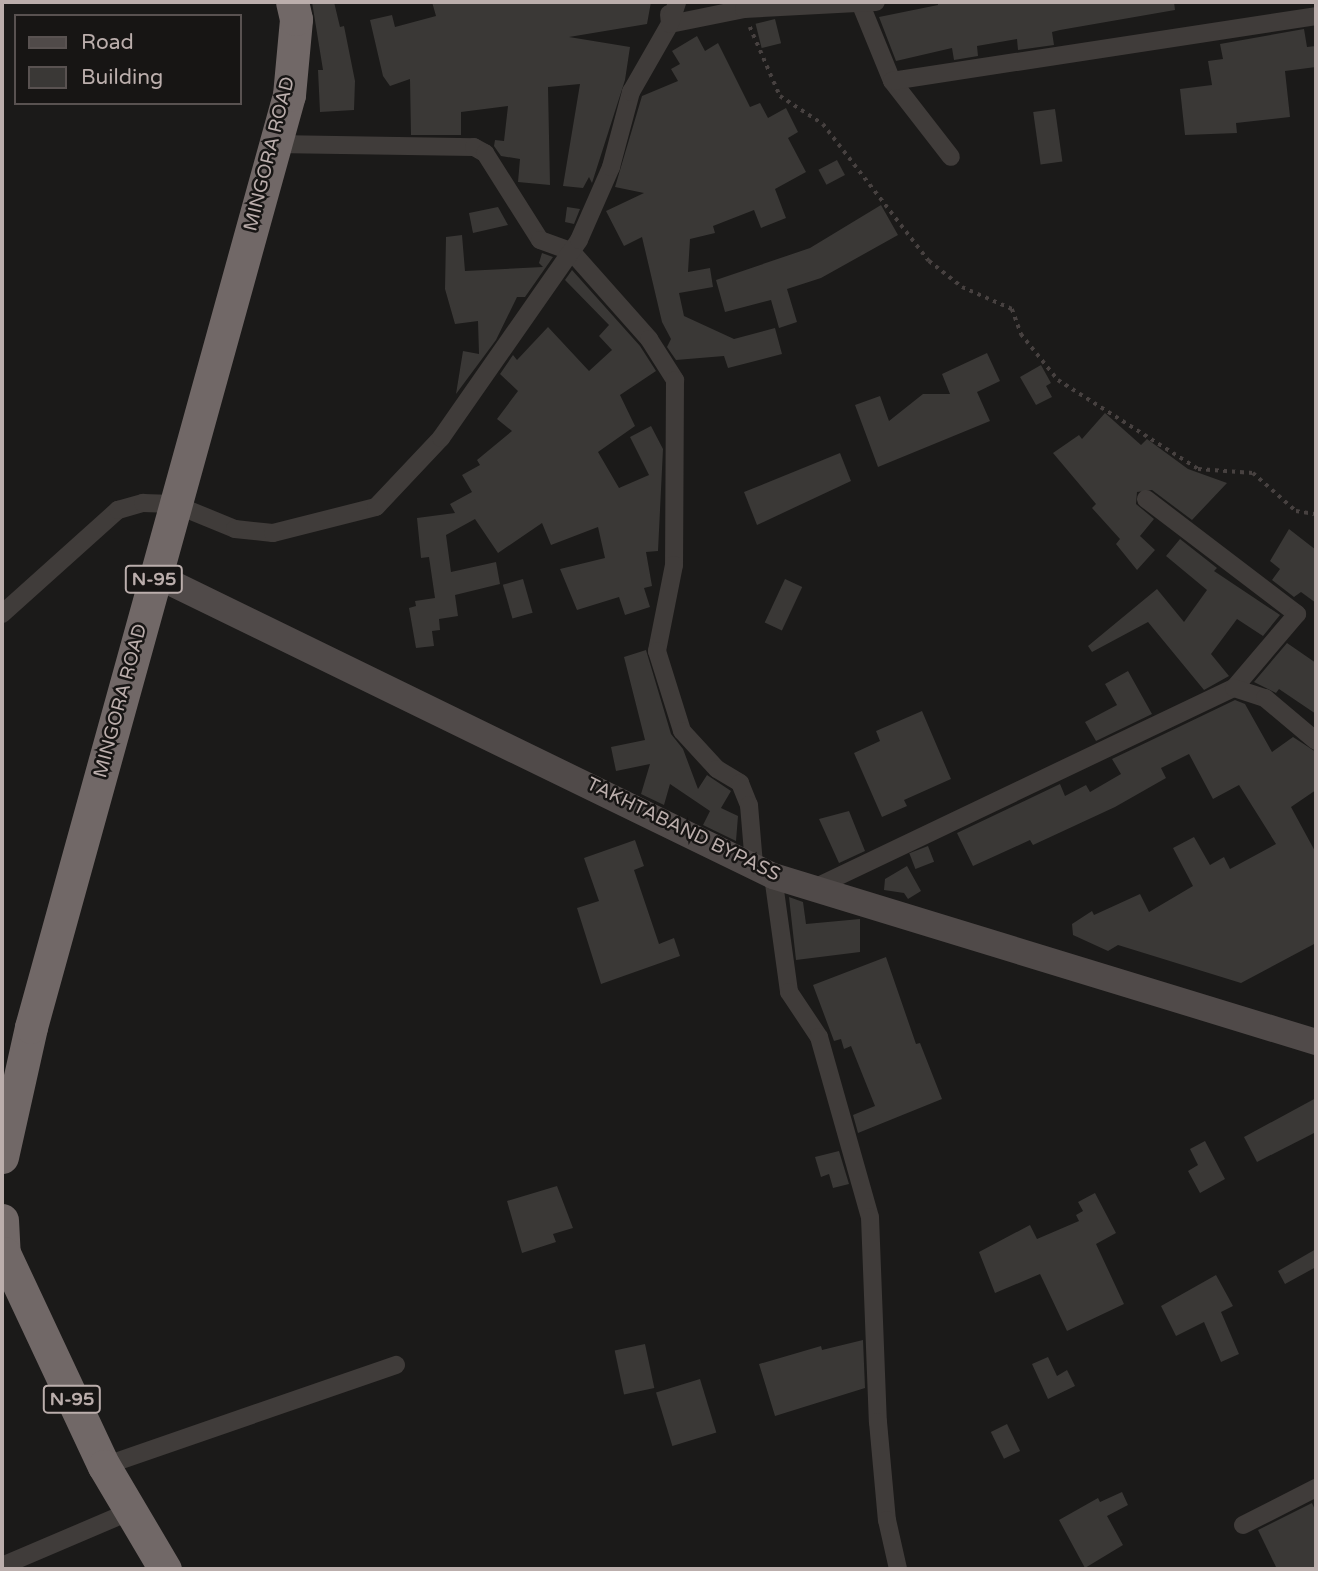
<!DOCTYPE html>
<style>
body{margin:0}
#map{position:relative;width:1318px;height:1571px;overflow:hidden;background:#1b1a19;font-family:"Varela Round",sans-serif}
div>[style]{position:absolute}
.building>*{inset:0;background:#3a3836;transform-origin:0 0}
.path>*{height:3.5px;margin-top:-1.75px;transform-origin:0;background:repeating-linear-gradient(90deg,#474140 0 3.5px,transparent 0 8.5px)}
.street>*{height:18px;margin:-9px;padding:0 9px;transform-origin:9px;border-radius:9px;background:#403c3a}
.secondary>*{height:26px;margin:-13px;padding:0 13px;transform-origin:13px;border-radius:13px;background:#504a49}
.highway>*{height:33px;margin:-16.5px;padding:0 16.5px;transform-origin:16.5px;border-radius:16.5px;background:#716867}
span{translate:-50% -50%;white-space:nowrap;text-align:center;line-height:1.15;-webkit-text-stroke:5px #171514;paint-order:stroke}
.shield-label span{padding:2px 5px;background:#171514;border:2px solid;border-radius:5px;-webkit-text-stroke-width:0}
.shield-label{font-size:18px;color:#bbaeac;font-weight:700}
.street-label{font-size:19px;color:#bbaeac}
.frame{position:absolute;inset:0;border:4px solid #bbaeac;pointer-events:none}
.legend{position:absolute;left:14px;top:14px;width:228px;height:91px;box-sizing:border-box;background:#171514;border:2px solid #595251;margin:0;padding:9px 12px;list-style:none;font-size:21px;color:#bbaeac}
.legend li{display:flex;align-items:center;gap:14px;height:35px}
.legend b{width:35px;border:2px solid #595251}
</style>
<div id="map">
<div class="building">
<i style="clip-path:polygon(312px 2px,334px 2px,340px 27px,344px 26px,355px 81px,354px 110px,320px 112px,318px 70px,323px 70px)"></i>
<i style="clip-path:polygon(432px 2px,651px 2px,647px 24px,569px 37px,630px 47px,625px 80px,592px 183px,589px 177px,583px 188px,563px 186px,580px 84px,548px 87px,550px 185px,518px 182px,520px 159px,501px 156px,494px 146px,495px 140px,504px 141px,508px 106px,461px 112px,461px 135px,411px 135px,410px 79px,390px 86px,383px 76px,370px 20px,392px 15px,395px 27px,436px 16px)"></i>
<i style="clip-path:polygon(938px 2px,1174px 2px,1175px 10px,1060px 30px,1052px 32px,1054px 45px,1018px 50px,1017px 39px,977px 46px,978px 56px,954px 60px,952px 48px,896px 61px,879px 17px,938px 5px)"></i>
<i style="left:775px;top:19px;width:25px;height:20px;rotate:76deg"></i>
<i style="clip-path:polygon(1304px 29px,1307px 47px,1316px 46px,1316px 67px,1285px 71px,1290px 117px,1236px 123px,1237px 133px,1185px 135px,1180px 89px,1212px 85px,1208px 61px,1223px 59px,1220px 44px)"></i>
<i style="clip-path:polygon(697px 36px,705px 51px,718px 43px,750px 107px,760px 103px,768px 118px,786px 108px,798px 132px,788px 138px,806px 172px,775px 189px,786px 218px,761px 228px,754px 210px,713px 226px,715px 233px,690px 239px,688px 272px,710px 268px,713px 287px,679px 293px,684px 316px,734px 339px,775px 328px,782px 354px,728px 368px,724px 356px,676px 360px,667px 347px,671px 339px,662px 322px,642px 237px,624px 246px,606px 211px,644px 193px,615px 187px,642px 96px,678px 81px,671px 69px,680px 64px,672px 51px)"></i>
<i style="left:1055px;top:109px;width:53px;height:22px;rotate:82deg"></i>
<i style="left:837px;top:160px;width:17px;height:21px;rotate:62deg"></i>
<i style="clip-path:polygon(881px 205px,898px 235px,821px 278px,787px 289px,797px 322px,779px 328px,771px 300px,725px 312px,716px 280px,810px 248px)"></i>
<i style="clip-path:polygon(498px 207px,508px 225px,473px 233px,469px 213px)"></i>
<i style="clip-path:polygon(567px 207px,580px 209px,574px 224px,565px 222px)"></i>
<i style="clip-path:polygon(462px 235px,465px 271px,543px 267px,539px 263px,542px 253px,553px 257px,525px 297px,517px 297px,496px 340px,456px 394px,463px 351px,479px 354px,478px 321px,455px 324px,445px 289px,446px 237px)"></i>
<i style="clip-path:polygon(572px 270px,640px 346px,656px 371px,620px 395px,635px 426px,598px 452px,619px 488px,649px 475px,630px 437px,651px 426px,663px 449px,658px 551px,646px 552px,652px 586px,644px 588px,650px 607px,625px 615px,619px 597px,577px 610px,560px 569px,605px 558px,598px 527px,551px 545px,542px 523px,498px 553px,475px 519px,446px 535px,451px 572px,496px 562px,500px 584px,455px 595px,458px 616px,439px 619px,440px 630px,432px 631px,434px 646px,416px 648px,409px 608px,416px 606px,415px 601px,435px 598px,429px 557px,421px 558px,417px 518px,455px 513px,450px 504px,472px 492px,462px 475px,480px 465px,477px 460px,512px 431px,497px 419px,518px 391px,500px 374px,513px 355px,517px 360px,548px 327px,589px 371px,612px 350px,599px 336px,609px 325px,565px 280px)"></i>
<i style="clip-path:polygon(987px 353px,1000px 381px,977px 392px,990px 421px,878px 467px,855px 405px,880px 396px,889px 421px,923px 394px,950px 394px,942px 374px)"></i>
<i style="clip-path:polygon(1041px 365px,1051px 383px,1046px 386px,1052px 397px,1036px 405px,1020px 377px)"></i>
<i style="clip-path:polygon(1105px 413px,1141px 445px,1147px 439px,1188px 469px,1227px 483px,1192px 520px,1152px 490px,1137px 492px,1136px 504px,1154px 519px,1140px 536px,1155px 550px,1137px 570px,1116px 544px,1120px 539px,1092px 508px,1096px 504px,1053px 453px,1079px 435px,1082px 439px)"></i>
<i style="clip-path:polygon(840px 453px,851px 481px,757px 525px,744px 492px)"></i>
<i style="clip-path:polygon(1289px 529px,1316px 550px,1316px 603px,1301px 592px,1294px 597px,1272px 580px,1280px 569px,1270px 561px)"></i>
<i style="clip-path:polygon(1180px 539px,1217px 568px,1214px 571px,1280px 615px,1263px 636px,1237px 619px,1211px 654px,1229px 676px,1204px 690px,1148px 622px,1092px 652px,1088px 646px,1157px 589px,1184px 622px,1207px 590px,1166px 556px)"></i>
<i style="left:523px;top:579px;width:35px;height:21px;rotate:74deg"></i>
<i style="left:785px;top:579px;width:19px;height:48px;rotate:25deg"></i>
<i style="clip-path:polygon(1287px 643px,1316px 663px,1316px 714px,1279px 689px,1276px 693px,1254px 682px)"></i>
<i style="clip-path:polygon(646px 650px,671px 734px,683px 749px,698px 789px,707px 775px,731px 791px,721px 808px,738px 816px,736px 841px,703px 825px,710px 811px,670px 784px,664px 805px,641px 794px,650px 764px,616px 771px,611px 747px,645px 740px,624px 657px)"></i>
<i style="clip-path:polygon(1128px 671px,1152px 714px,1096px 741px,1085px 722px,1117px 705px,1105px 684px)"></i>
<i style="clip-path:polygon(1235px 700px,1245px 704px,1272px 752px,1293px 737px,1316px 752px,1316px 790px,1291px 807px,1316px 853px,1316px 943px,1241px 983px,1118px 945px,1108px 951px,1073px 935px,1072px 924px,1092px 911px,1094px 915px,1140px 894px,1149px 912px,1193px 886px,1173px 848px,1194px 837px,1210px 865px,1224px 857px,1230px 869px,1276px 844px,1239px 785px,1213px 799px,1189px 754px,1161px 768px,1166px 778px,1115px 807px,1033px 845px,1030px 840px,973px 866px,957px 833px,1060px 784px,1065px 796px,1086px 785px,1090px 792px,1121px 774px,1112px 759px)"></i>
<i style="clip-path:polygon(922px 711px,951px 779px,904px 800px,907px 806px,882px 817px,854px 753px,880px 741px,876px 731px)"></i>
<i style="clip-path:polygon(849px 811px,865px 851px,839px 863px,819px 819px)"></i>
<i style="clip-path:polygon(635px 840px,644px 866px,634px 870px,659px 944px,674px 938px,680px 956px,601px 984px,577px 908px,599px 901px,584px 858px)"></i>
<i style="left:928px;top:846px;width:17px;height:20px;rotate:69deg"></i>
<i style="clip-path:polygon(907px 866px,921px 891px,908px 899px,904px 893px,884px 890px,885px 879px)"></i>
<i style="clip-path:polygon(789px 897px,803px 902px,806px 924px,860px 919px,860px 952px,796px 960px)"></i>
<i style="clip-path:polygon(886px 957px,916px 1044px,920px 1043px,942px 1099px,858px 1133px,853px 1115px,875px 1106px,851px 1046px,844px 1049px,841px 1039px,834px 1041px,813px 985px)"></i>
<i style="clip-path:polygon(1316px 1098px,1316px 1132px,1257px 1162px,1244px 1137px)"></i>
<i style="clip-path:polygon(1205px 1141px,1225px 1179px,1200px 1193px,1188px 1171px,1198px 1165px,1190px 1149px)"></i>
<i style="clip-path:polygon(839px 1151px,849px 1184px,833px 1188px,829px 1174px,821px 1177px,815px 1157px)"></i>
<i style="clip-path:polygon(557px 1186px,573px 1228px,553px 1234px,556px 1242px,522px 1253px,507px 1201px)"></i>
<i style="clip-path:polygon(1095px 1193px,1116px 1233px,1096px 1244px,1124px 1304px,1067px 1331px,1040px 1274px,995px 1293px,979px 1252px,1030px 1225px,1037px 1239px,1079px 1221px,1076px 1215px,1083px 1211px,1078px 1202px)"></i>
<i style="clip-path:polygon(1316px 1249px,1316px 1267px,1285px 1284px,1278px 1271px)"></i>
<i style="clip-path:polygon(1216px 1275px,1233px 1306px,1221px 1312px,1239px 1354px,1221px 1362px,1204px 1322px,1176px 1336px,1161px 1306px)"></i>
<i style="clip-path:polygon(863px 1340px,865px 1388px,775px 1416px,759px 1364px,821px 1346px,822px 1350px)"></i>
<i style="left:645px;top:1344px;width:45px;height:31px;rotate:78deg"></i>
<i style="clip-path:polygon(1048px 1357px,1057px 1376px,1067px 1370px,1075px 1386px,1048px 1399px,1032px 1364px)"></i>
<i style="left:700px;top:1379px;width:56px;height:46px;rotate:73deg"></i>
<i style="left:1007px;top:1424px;width:30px;height:18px;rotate:64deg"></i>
<i style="clip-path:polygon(1122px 1492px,1128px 1505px,1107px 1516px,1123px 1545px,1085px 1568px,1059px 1520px,1098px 1498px,1100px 1502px)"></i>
<i style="clip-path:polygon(1312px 1503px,1316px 1512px,1316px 1569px,1277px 1569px,1258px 1530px)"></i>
</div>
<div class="path">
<i style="left:750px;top:27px;width:75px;rotate:66.5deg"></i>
<i style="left:780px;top:96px;width:51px;rotate:33.1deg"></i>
<i style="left:823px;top:124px;width:173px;rotate:52.3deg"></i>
<i style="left:929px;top:261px;width:42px;rotate:38.2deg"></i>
<i style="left:962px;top:287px;width:55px;rotate:23.7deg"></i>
<i style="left:1012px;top:309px;width:27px;rotate:70deg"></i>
<i style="left:1021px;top:334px;width:59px;rotate:51.2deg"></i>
<i style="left:1058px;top:380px;width:166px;rotate:32.4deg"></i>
<i style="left:1198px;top:469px;width:55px;rotate:4.2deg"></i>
<i style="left:1253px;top:473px;width:57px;rotate:41.5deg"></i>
<i style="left:1296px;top:511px;width:20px;rotate:9deg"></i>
</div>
<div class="street">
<i style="left:861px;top:5px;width:82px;rotate:67.8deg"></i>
<i style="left:892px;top:81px;width:96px;rotate:52.2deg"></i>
<i style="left:669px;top:14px;width:10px;rotate:84deg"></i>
<i style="left:670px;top:24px;width:76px;rotate:-11.5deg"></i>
<i style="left:744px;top:9px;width:132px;rotate:-3deg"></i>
<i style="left:892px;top:81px;width:429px;rotate:-8.7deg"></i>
<i style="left:275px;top:144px;width:199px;rotate:0.9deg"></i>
<i style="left:474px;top:147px;width:13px;rotate:29deg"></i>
<i style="left:485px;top:153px;width:103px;rotate:57.7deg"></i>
<i style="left:540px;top:240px;width:33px;rotate:20deg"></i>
<i style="left:571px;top:251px;width:118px;rotate:48.4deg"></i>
<i style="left:649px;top:339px;width:49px;rotate:57.6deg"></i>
<i style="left:675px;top:380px;width:185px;rotate:90.3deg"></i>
<i style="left:674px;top:565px;width:88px;rotate:101.2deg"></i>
<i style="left:657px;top:651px;width:84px;rotate:72.6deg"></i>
<i style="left:682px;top:731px;width:52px;rotate:47.4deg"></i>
<i style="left:717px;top:769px;width:27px;rotate:31deg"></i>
<i style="left:740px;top:783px;width:24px;rotate:68deg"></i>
<i style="left:749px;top:805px;width:59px;rotate:85.2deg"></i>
<i style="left:1146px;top:499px;width:190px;rotate:37.3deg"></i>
<i style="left:1297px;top:614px;width:97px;rotate:130.4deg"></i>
<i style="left:2px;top:614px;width:156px;rotate:-41.9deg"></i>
<i style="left:118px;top:510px;width:26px;rotate:-16deg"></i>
<i style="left:143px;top:503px;width:31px;rotate:2deg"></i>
<i style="left:174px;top:504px;width:66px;rotate:22.3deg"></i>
<i style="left:235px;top:529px;width:38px;rotate:6deg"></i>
<i style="left:273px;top:533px;width:106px;rotate:-14.2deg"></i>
<i style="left:376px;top:507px;width:95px;rotate:-46.7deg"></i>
<i style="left:441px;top:438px;width:241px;rotate:-55.1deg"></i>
<i style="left:579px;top:240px;width:80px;rotate:-66.3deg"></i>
<i style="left:611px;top:167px;width:78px;rotate:-75.1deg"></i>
<i style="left:631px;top:92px;width:78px;rotate:-60.2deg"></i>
<i style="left:670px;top:24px;width:23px;rotate:-72deg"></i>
<i style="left:773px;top:876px;width:117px;rotate:82.1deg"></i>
<i style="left:789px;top:992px;width:54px;rotate:56.3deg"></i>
<i style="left:819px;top:1037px;width:187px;rotate:74.2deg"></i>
<i style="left:870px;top:1217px;width:205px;rotate:87.8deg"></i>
<i style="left:878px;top:1422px;width:98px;rotate:84.8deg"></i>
<i style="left:887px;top:1520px;width:50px;rotate:77.3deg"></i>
<i style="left:814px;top:888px;width:465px;rotate:-25.5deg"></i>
<i style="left:1234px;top:688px;width:33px;rotate:18deg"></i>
<i style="left:1265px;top:698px;width:67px;rotate:40.1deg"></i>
<i style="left:104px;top:1466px;width:309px;rotate:-19.1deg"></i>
<i style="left:1243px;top:1525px;width:82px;rotate:-26.9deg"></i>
<i style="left:2px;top:1566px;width:140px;rotate:-23.1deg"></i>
</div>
<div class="secondary">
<i style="left:155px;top:575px;width:687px;rotate:25.97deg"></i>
<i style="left:773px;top:876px;width:568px;rotate:17deg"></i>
</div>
<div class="highway">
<i style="left:2px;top:1157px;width:133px;rotate:-77.4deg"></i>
<i style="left:31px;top:1027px;width:967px;rotate:-74.53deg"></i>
<i style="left:289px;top:95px;width:76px;rotate:-84.7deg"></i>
<i style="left:296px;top:19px;width:17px;rotate:-103deg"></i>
<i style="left:2px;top:1220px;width:33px;rotate:87deg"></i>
<i style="left:4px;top:1253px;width:235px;rotate:64.9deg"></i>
<i style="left:104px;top:1466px;width:120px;rotate:59.4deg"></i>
</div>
<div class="shield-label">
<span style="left:154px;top:579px">N-95</span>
<span style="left:72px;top:1399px">N-95</span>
</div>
<div class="street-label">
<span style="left:270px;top:154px;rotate:-76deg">MINGORA ROAD</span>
<span style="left:121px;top:701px;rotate:-75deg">MINGORA ROAD</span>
<span style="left:683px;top:830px;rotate:26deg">TAKHTABAND BYPASS</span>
</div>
<div class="frame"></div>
<ul class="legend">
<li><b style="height:9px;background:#504a49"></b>Road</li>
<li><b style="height:19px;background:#3a3836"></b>Building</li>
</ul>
</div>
